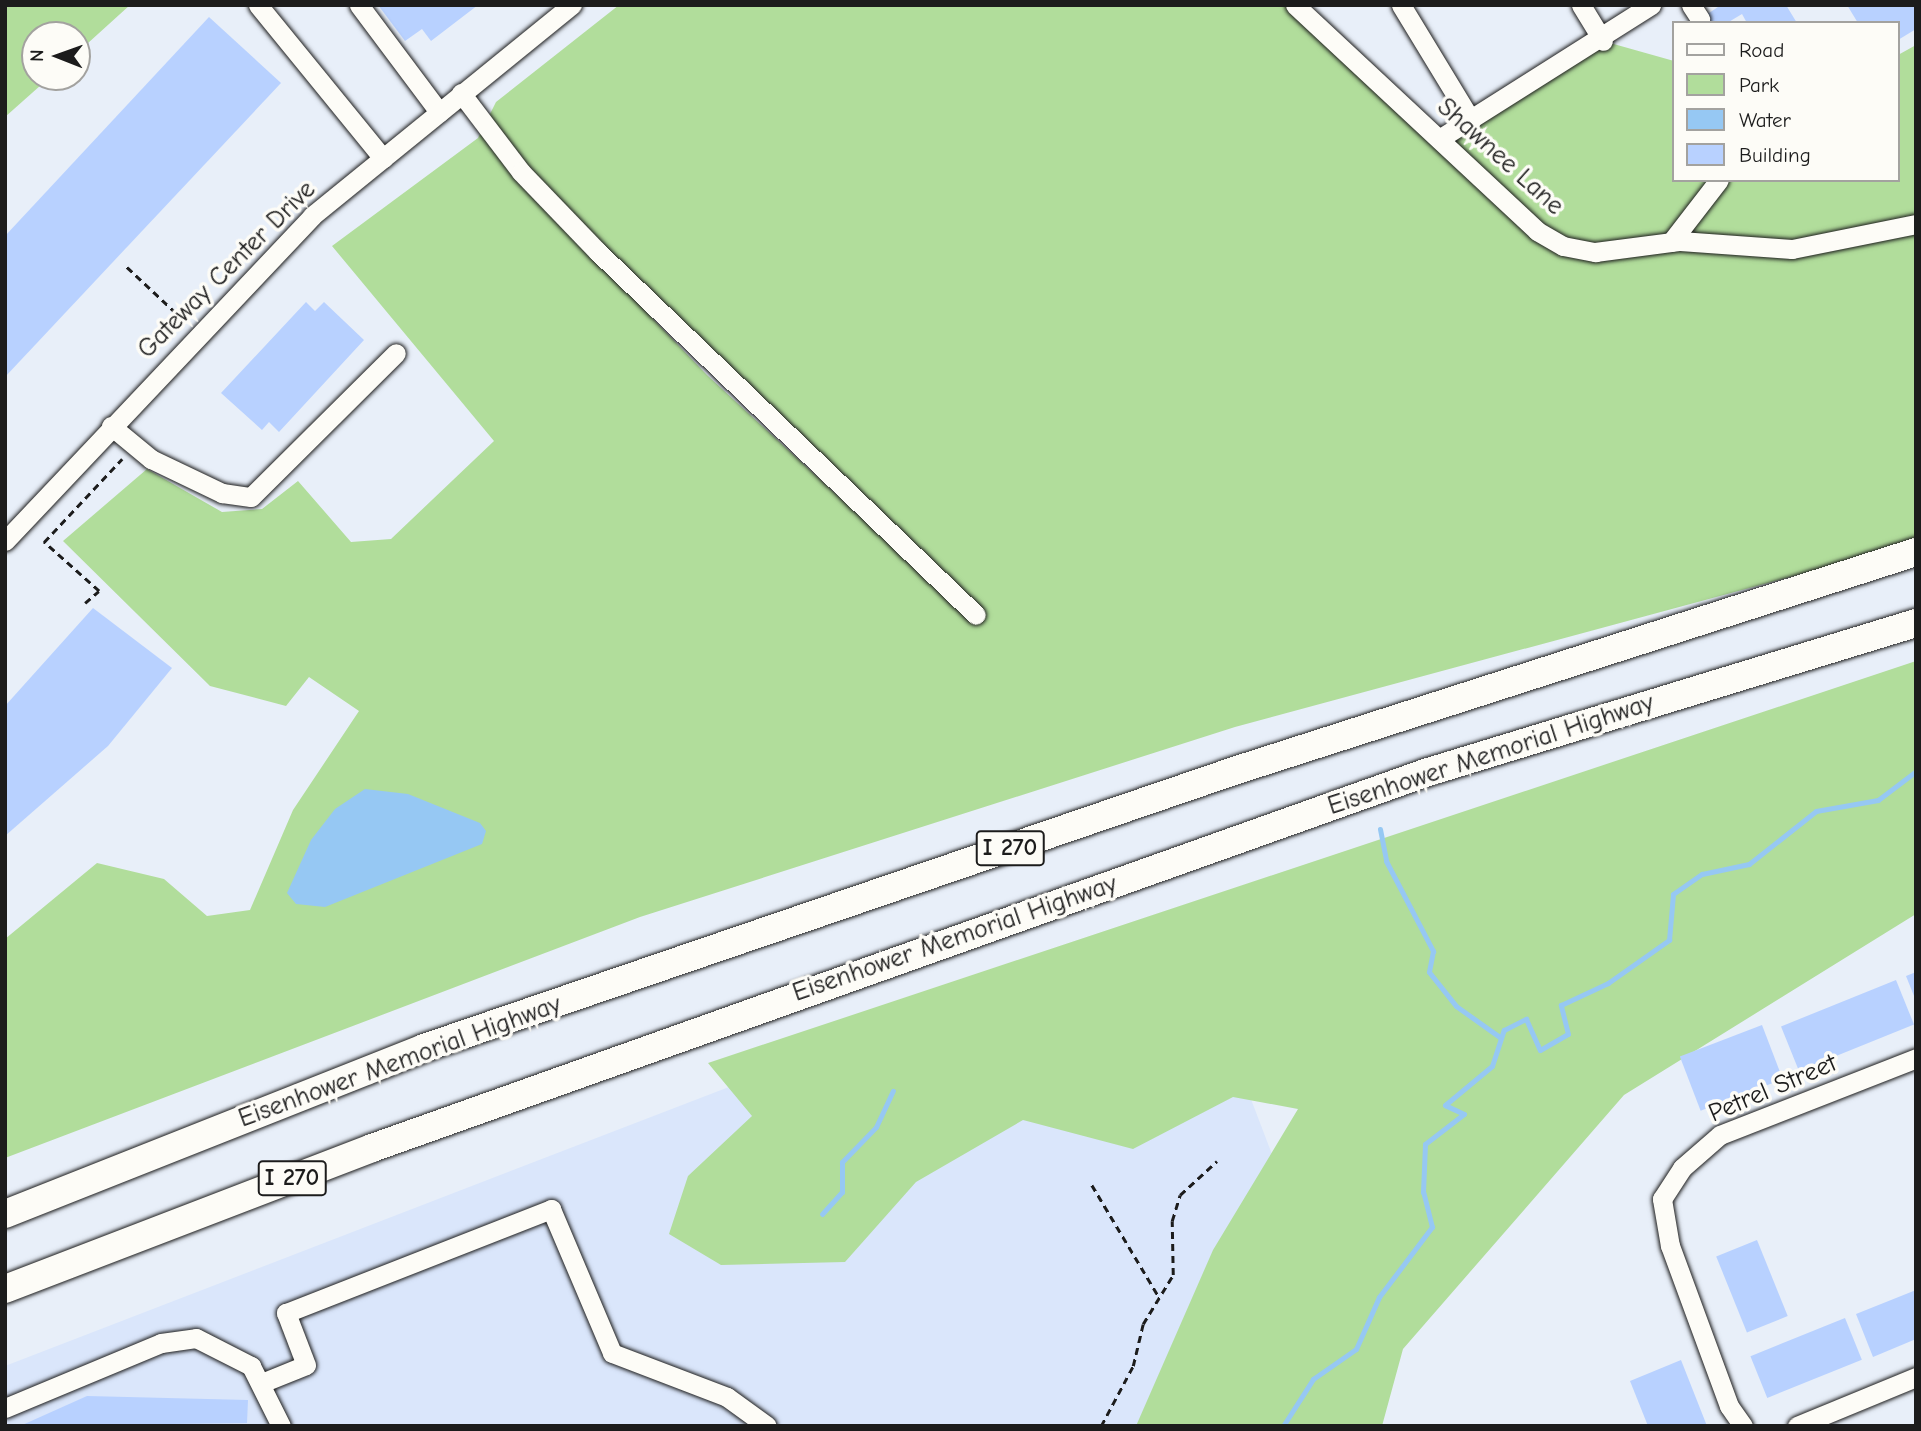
<!DOCTYPE html>
<style>
body{margin:0}
#map{position:relative;width:1921px;height:1431px;overflow:hidden;background:#e8eff9;font-family:"Comic Neue",sans-serif}
div>[style]{position:absolute}
.built>*{inset:0;background:#dae6fb}
.green>*{inset:0;background:#b1dd9b}
.water>*{inset:0;background:#96c8f3}
.stream>*{height:5px;margin:-2.5px;padding:0 2.5px;transform-origin:2.5px;border-radius:2.5px;background:#96c8f3}
.building>*{inset:0;background:#b8d1ff;transform-origin:0 0}
.path>*{height:2.5px;margin-top:-1.25px;transform-origin:0;background:repeating-linear-gradient(90deg,#1c1c1c 0 7px,transparent 0 12px)}
.roads{filter:drop-shadow(0 0 2px #1c1c1c) drop-shadow(0 0 2px #1c1c1c)}
.minor>*{height:19px;margin:-9.5px;padding:0 9.5px;transform-origin:9.5px;border-radius:9.5px;background:#fdfcf7}
.highway>*{height:28px;margin:-14px;padding:0 14px;transform-origin:14px;border-radius:14px;background:#fdfcf7}
span{translate:-50% -50%;white-space:nowrap;text-align:center;line-height:1.15;-webkit-text-stroke:7px #fdfcf7;paint-order:stroke}
.shield-label span{padding:2px 5px;background:#fdfcf7;border:2px solid;border-radius:5px;-webkit-text-stroke-width:0}
.shield-label{font-size:24px;color:#1c1c1c;font-weight:700}
.street-label{font-size:26px;color:#1c1c1c}
.frame{position:absolute;inset:0;border:7px solid #1c1c1c;pointer-events:none}
.legend{position:absolute;left:1672px;top:21px;width:228px;height:161px;box-sizing:border-box;background:#fdfcf7;border:2px solid #a3a29f;margin:0;padding:9px 12px;list-style:none;font-size:21px;color:#1c1c1c}
.legend li{display:flex;align-items:center;gap:14px;height:35px}
.legend b{width:35px;border:2px solid #a3a29f}
.north{position:absolute;left:21px;top:21px;width:70px;height:70px;box-sizing:border-box;background:#fdfcf7;border:2px solid #a3a29f;border-radius:50%;rotate:271deg;font-size:19px;font-weight:700;line-height:28px;text-align:center;color:#1c1c1c}
.north::after{content:'';display:block;margin:auto;width:24px;height:32px;background:#1c1c1c;clip-path:polygon(50% 0,100% 100%,50% 72%,0 100%)}
</style>
<div id="map">
<div class="built">
<i style="clip-path:polygon(1180px 913px,1294px 1212px,1176px 1426px,5px 1426px,5px 1366px)"></i>
</div>
<div class="green">
<i style="clip-path:polygon(5px 5px,130px 5px,77px 53px,77px 35px,35px 35px,35px 77px,50px 77px,5px 117px)"></i>
<i style="clip-path:polygon(evenodd,619px 5px,1295px 5px,1439px 139px,1603px 41px,1674px 61px,1674px 180px,1898px 180px,1898px 55px,1916px 45px,1916px 543px,1235px 727px,640px 917px,5px 1158px,5px 939px,97px 863px,164px 879px,207px 916px,250px 910px,293px 810px,359px 711px,309px 677px,286px 706px,210px 686px,63px 541px,147px 469px,222px 512px,262px 509px,298px 481px,351px 542px,391px 539px,494px 441px,332px 246px,478px 138px,496px 102px,619px 5px,505px 165px,905px 558px,707px 375px,505px 165px)"></i>
<i style="clip-path:polygon(1916px 661px,1916px 914px,1624px 1095px,1403px 1349px,1382px 1426px,1136px 1426px,1213px 1250px,1298px 1109px,1233px 1097px,1133px 1149px,1023px 1120px,916px 1182px,845px 1262px,721px 1265px,669px 1234px,688px 1176px,752px 1116px,708px 1063px)"></i>
</div>
<div class="water">
<i style="clip-path:polygon(365px 789px,408px 794px,480px 823px,486px 831px,482px 844px,325px 907px,296px 904px,287px 893px,311px 840px,335px 809px)"></i>
</div>
<div class="stream">
<i style="left:1380px;top:829px;width:33px;rotate:79deg"></i>
<i style="left:1386px;top:861px;width:102px;rotate:62.4deg"></i>
<i style="left:1433px;top:951px;width:21px;rotate:101deg"></i>
<i style="left:1429px;top:972px;width:43px;rotate:51.5deg"></i>
<i style="left:1456px;top:1006px;width:55px;rotate:35.4deg"></i>
<i style="left:822px;top:1214px;width:30px;rotate:-48deg"></i>
<i style="left:842px;top:1192px;width:30px;rotate:-90deg"></i>
<i style="left:842px;top:1162px;width:49px;rotate:-45.8deg"></i>
<i style="left:876px;top:1127px;width:40px;rotate:-65deg"></i>
<i style="left:1283px;top:1426px;width:56px;rotate:-57.4deg"></i>
<i style="left:1313px;top:1379px;width:52px;rotate:-34.9deg"></i>
<i style="left:1356px;top:1349px;width:57px;rotate:-66.1deg"></i>
<i style="left:1379px;top:1297px;width:88px;rotate:-52.9deg"></i>
<i style="left:1432px;top:1227px;width:36px;rotate:-104deg"></i>
<i style="left:1423px;top:1192px;width:48px;rotate:-87.6deg"></i>
<i style="left:1425px;top:1144px;width:49px;rotate:-37.6deg"></i>
<i style="left:1464px;top:1114px;width:21px;rotate:-155deg"></i>
<i style="left:1445px;top:1105px;width:61px;rotate:-39.7deg"></i>
<i style="left:1492px;top:1066px;width:38px;rotate:-72deg"></i>
<i style="left:1504px;top:1030px;width:25px;rotate:-27deg"></i>
<i style="left:1526px;top:1019px;width:34px;rotate:66deg"></i>
<i style="left:1540px;top:1050px;width:32px;rotate:-30deg"></i>
<i style="left:1568px;top:1034px;width:30px;rotate:-104deg"></i>
<i style="left:1561px;top:1005px;width:52px;rotate:-25.1deg"></i>
<i style="left:1608px;top:983px;width:75px;rotate:-35.2deg"></i>
<i style="left:1669px;top:940px;width:46px;rotate:-85deg"></i>
<i style="left:1673px;top:894px;width:35px;rotate:-35deg"></i>
<i style="left:1702px;top:874px;width:48px;rotate:-12deg"></i>
<i style="left:1749px;top:864px;width:85px;rotate:-38.3deg"></i>
<i style="left:1816px;top:811px;width:63px;rotate:-10.1deg"></i>
<i style="left:1878px;top:800px;width:48px;rotate:-37.3deg"></i>
</div>
<div class="building">
<i style="clip-path:polygon(378px 5px,478px 5px,431px 41px,422px 29px,405px 41px)"></i>
<i style="clip-path:polygon(1721px 5px,1786px 5px,1797px 23px,1747px 23px,1742px 14px,1727px 23px,1694px 23px)"></i>
<i style="clip-path:polygon(1847px 5px,1916px 5px,1916px 29px,1898px 40px,1898px 23px,1858px 23px)"></i>
<i style="clip-path:polygon(209px 17px,281px 83px,5px 377px,5px 236px)"></i>
<i style="clip-path:polygon(306px 302px,315px 311px,324px 302px,364px 340px,279px 432px,269px 422px,262px 430px,221px 393px)"></i>
<i style="clip-path:polygon(93px 608px,172px 668px,108px 746px,5px 836px,5px 706px)"></i>
<i style="clip-path:polygon(1916px 972px,1916px 1001px,1906px 976px)"></i>
<i style="left:1896px;top:980px;width:48px;height:124px;rotate:68deg"></i>
<i style="left:1762px;top:1025px;width:58px;height:88px;rotate:69deg"></i>
<i style="left:1757px;top:1240px;width:82px;height:44px;rotate:68deg"></i>
<i style="clip-path:polygon(1916px 1290px,1916px 1339px,1873px 1357px,1856px 1314px)"></i>
<i style="left:1845px;top:1318px;width:45px;height:102px;rotate:68deg"></i>
<i style="clip-path:polygon(1681px 1360px,1707px 1426px,1648px 1426px,1630px 1381px)"></i>
<i style="clip-path:polygon(87px 1396px,248px 1400px,247px 1423px,20px 1426px)"></i>
</div>
<div class="path">
<i style="left:127px;top:267px;width:83px;rotate:43.1deg"></i>
<i style="left:85px;top:603px;width:18px;rotate:-41deg"></i>
<i style="left:99px;top:591px;width:74px;rotate:-138.3deg"></i>
<i style="left:44px;top:542px;width:114px;rotate:-46.8deg"></i>
<i style="left:1092px;top:1185px;width:131px;rotate:59.1deg"></i>
<i style="left:1101px;top:1426px;width:68px;rotate:-61.9deg"></i>
<i style="left:1133px;top:1366px;width:43px;rotate:-76.6deg"></i>
<i style="left:1143px;top:1324px;width:57px;rotate:-58.5deg"></i>
<i style="left:1173px;top:1275px;width:54px;rotate:-91.1deg"></i>
<i style="left:1172px;top:1221px;width:27px;rotate:-73deg"></i>
<i style="left:1180px;top:1195px;width:50px;rotate:-42.6deg"></i>
</div>
<div class="roads">
<div class="minor">
<i style="left:258px;top:5px;width:198px;rotate:50.8deg"></i>
<i style="left:359px;top:5px;width:134px;rotate:53.2deg"></i>
<i style="left:1295px;top:5px;width:331px;rotate:43deg"></i>
<i style="left:1537px;top:231px;width:30px;rotate:30deg"></i>
<i style="left:1563px;top:246px;width:33px;rotate:11deg"></i>
<i style="left:1595px;top:252px;width:86px;rotate:-7.4deg"></i>
<i style="left:1680px;top:241px;width:112px;rotate:4.1deg"></i>
<i style="left:1792px;top:249px;width:126px;rotate:-11.4deg"></i>
<i style="left:1401px;top:5px;width:135px;rotate:58.7deg"></i>
<i style="left:1581px;top:5px;width:42px;rotate:58.6deg"></i>
<i style="left:1691px;top:5px;width:17px;rotate:57deg"></i>
<i style="left:461px;top:93px;width:99px;rotate:52.8deg"></i>
<i style="left:521px;top:172px;width:110px;rotate:46.1deg"></i>
<i style="left:597px;top:251px;width:525px;rotate:43.84deg"></i>
<i style="left:1439px;top:139px;width:251px;rotate:-32.3deg"></i>
<i style="left:1671px;top:242px;width:78px;rotate:-52.3deg"></i>
<i style="left:111px;top:426px;width:52px;rotate:39.5deg"></i>
<i style="left:151px;top:459px;width:79px;rotate:25.6deg"></i>
<i style="left:222px;top:493px;width:29px;rotate:8deg"></i>
<i style="left:251px;top:497px;width:204px;rotate:-44.8deg"></i>
<i style="left:5px;top:541px;width:447px;rotate:-46.6deg"></i>
<i style="left:312px;top:216px;width:335px;rotate:-39.1deg"></i>
<i style="left:264px;top:1382px;width:45px;rotate:-22deg"></i>
<i style="left:306px;top:1365px;width:56px;rotate:-111deg"></i>
<i style="left:286px;top:1313px;width:285px;rotate:-21.4deg"></i>
<i style="left:551px;top:1209px;width:156px;rotate:67deg"></i>
<i style="left:612px;top:1353px;width:123px;rotate:20.9deg"></i>
<i style="left:727px;top:1397px;width:49px;rotate:35.9deg"></i>
<i style="left:5px;top:1408px;width:169px;rotate:-22.6deg"></i>
<i style="left:161px;top:1343px;width:35px;rotate:-8deg"></i>
<i style="left:196px;top:1338px;width:62px;rotate:27deg"></i>
<i style="left:251px;top:1366px;width:67px;rotate:63.4deg"></i>
<i style="left:1743px;top:1426px;width:24px;rotate:-125deg"></i>
<i style="left:1729px;top:1406px;width:171px;rotate:-110.2deg"></i>
<i style="left:1670px;top:1246px;width:48px;rotate:-99.7deg"></i>
<i style="left:1662px;top:1199px;width:37px;rotate:-57deg"></i>
<i style="left:1682px;top:1168px;width:50px;rotate:-41deg"></i>
<i style="left:1720px;top:1135px;width:211px;rotate:-21.4deg"></i>
<i style="left:1797px;top:1426px;width:129px;rotate:-22.4deg"></i>
</div>
<div class="highway">
<i style="left:5px;top:1214px;width:451px;rotate:-21.6deg"></i>
<i style="left:424px;top:1048px;width:862px;rotate:-18.88deg"></i>
<i style="left:1240px;top:769px;width:710px;rotate:-17.8deg"></i>
<i style="left:5px;top:1289px;width:393px;rotate:-21deg"></i>
<i style="left:372px;top:1148px;width:1118px;rotate:-19.6deg"></i>
<i style="left:1425px;top:773px;width:513px;rotate:-16.99deg"></i>
</div>
</div>
<div class="shield-label">
<span style="left:1010px;top:848px">I 270</span>
<span style="left:292px;top:1178px">I 270</span>
</div>
<div class="street-label">
<span style="left:1500px;top:157px;rotate:42deg">Shawnee Lane</span>
<span style="left:227px;top:270px;rotate:-45deg">Gateway Center Drive</span>
<span style="left:1491px;top:755px;rotate:-18deg">Eisenhower Memorial Highway</span>
<span style="left:955px;top:939px;rotate:-19deg">Eisenhower Memorial Highway</span>
<span style="left:400px;top:1062px;rotate:-20deg">Eisenhower Memorial Highway</span>
<span style="left:1773px;top:1089px;rotate:-23deg">Petrel Street</span>
</div>
<div class="frame"></div>
<ul class="legend">
<li><b style="height:9px;background:#fdfcf7"></b>Road</li>
<li><b style="height:19px;background:#b1dd9b"></b>Park</li>
<li><b style="height:19px;background:#96c8f3"></b>Water</li>
<li><b style="height:19px;background:#b8d1ff"></b>Building</li>
</ul>
<div class="north">N</div>
</div>
